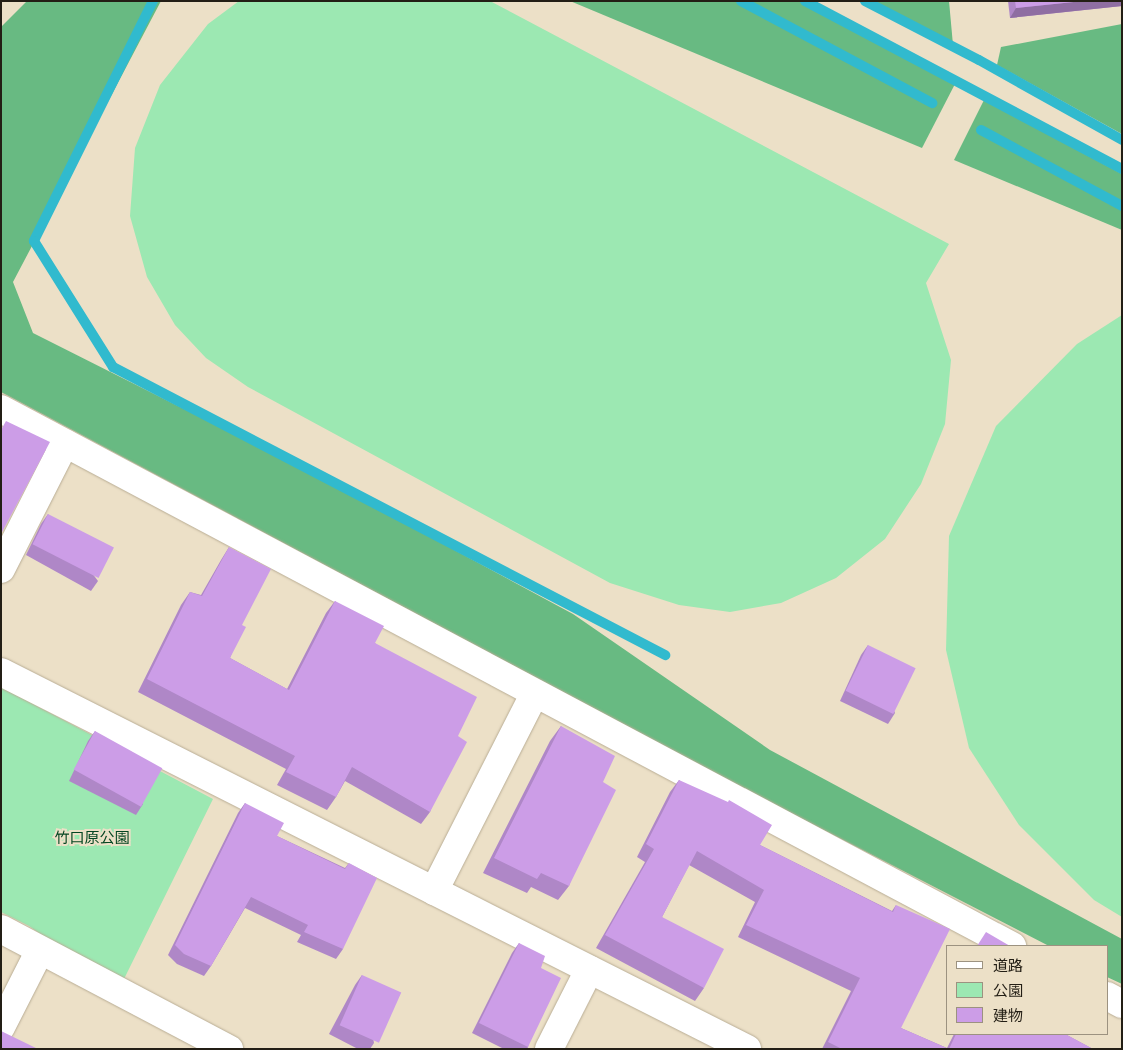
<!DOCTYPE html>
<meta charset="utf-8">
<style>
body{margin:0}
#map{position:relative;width:1123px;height:1050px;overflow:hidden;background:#ece0c7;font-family:Roboto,"Noto Sans JP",sans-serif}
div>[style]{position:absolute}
.green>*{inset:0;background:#9ce8b2}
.forest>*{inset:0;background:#68ba82}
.stream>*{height:10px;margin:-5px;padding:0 5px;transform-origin:5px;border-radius:5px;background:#31bace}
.roads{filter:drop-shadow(0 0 1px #b9ad95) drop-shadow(0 0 1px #b9ad95)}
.minor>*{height:28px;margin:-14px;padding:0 14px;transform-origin:14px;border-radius:14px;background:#fff}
.wall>*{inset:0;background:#af87c7}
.shaded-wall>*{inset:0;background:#8f6ea2}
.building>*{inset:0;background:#cc9de7;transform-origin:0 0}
span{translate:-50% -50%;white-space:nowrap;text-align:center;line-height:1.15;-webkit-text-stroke:4px #ece0c7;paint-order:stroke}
.park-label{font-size:15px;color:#044622}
.frame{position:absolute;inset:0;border:2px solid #231e15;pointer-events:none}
.legend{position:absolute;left:946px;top:945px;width:162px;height:90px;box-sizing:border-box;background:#ece0c7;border:1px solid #9c9280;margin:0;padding:6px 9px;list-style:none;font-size:15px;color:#231e15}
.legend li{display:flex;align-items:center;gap:10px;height:25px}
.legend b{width:25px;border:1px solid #9c9280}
</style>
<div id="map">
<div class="green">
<i style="clip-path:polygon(239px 1px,490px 1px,949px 244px,926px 283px,951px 360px,945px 424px,921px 484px,885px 539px,836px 578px,781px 603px,730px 612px,679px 605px,610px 583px,248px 387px,206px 358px,175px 325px,147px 277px,130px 216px,135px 148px,160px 85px,208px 24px)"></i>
<i style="clip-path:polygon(1122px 315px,1122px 917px,1094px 900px,1019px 825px,969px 748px,946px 650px,949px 536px,996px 426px,1077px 344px)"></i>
<i style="clip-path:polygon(1px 687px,213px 799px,124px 979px,59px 947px,29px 926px,1px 912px)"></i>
</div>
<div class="forest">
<i style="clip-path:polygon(27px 1px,161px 1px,13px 282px,33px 333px,319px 477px,573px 614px,770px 750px,1122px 939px,1122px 984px,1107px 977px,1107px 946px,1049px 946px,746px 790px,1px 392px,1px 27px)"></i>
<i style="clip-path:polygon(570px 1px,800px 1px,956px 82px,922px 148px)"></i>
<i style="clip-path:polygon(867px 1px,949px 1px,953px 45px)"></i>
<i style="clip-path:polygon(1122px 24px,1122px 134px,997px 65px,1001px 47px)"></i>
<i style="clip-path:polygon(984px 100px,1122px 174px,1122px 230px,954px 160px)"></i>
</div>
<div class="stream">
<i style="left:153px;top:1px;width:268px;rotate:116.4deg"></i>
<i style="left:34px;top:241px;width:149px;rotate:57.9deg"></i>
<i style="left:113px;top:367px;width:623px;rotate:27.55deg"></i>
<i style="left:741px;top:1px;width:217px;rotate:28.1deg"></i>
<i style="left:805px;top:1px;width:359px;rotate:27.9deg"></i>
<i style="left:865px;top:1px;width:128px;rotate:27.4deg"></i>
<i style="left:979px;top:60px;width:164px;rotate:29.2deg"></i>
<i style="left:981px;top:130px;width:160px;rotate:28.3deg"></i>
</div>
<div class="roads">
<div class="minor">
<i style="left:1px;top:409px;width:1145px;rotate:27.98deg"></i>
<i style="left:1px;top:569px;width:141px;rotate:-63.1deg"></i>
<i style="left:1px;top:672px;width:836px;rotate:26.81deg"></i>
<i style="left:434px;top:891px;width:222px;rotate:-63deg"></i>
<i style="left:1px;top:929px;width:258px;rotate:27.8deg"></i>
<i style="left:1107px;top:996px;width:17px;rotate:28deg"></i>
<i style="left:1px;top:1027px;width:86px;rotate:-63.1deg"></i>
<i style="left:549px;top:1049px;width:89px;rotate:-63.1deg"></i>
</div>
</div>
<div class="wall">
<i style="clip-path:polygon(1008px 1px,1122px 1px,1122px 6px,1010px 18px)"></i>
<i style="clip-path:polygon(48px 514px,98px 581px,91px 591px,26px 555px,41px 524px)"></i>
<i style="clip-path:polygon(229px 547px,242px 625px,230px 658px,287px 689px,326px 613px,335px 601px,375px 643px,458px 736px,430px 812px,421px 824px,345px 781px,336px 797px,327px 810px,277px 785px,286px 769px,138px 692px,181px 605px,190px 592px,201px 595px,221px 560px)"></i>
<i style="clip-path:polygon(868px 645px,895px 713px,888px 724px,840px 701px,861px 655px)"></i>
<i style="clip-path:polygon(561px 726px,603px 782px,569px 886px,558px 900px,531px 887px,527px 893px,483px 873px,550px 741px)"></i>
<i style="clip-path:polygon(95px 731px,143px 804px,136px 815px,69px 781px,88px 741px)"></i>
<i style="clip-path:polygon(679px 780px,760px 845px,892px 911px,896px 905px,901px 1028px,947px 1048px,954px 1034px,1065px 1034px,1093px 1049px,822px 1049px,851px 991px,738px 937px,755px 902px,689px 865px,662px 917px,704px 988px,695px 1001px,596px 948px,645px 862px,637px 857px,670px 792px)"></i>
<i style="clip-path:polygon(245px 803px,277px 836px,345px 868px,349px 863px,343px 949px,336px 959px,297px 942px,301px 935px,245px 908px,211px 966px,204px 976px,177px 964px,168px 955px,238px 813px)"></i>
<i style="clip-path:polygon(519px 943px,541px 968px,528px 1047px,527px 1049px,504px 1049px,472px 1033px,512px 953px)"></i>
<i style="clip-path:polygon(362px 975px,374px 1043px,370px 1049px,358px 1049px,329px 1034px,355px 985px)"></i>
</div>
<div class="shaded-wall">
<i style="clip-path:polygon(1083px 1px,1122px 1px,1122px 6px,1010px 18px,1016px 8px)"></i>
</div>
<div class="building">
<i style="clip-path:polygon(1015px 1px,1083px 1px,1016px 8px)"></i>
<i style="clip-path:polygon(6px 421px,50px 442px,1px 534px,1px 430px)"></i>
<i style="left:48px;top:514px;width:74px;height:34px;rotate:27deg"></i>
<i style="clip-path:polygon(229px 547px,271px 569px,242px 625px,246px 627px,230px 658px,289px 690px,335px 601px,384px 626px,375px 643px,477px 697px,458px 736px,467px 742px,430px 812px,352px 767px,336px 797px,286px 772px,295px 756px,147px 679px,190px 592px,202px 596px)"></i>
<i style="left:868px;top:645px;width:53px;height:51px;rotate:26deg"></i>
<i style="clip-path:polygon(561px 726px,615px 756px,603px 782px,616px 790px,569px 886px,541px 873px,537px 879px,494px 858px)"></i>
<i style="left:95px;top:731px;width:77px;height:44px;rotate:29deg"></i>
<i style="clip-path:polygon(679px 780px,728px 802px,729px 800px,772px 825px,760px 845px,893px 912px,896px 905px,950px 929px,901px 1028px,949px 1049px,956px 1034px,1065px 1034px,1093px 1049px,842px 1049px,828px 1042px,860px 978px,746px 925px,764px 890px,697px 851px,662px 917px,724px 949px,704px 988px,605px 935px,654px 849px,646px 844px)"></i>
<i style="clip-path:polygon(245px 803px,284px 823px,277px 836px,345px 869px,349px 863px,377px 878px,343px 949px,304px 932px,308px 925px,251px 897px,211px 966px,184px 954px,175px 945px)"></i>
<i style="clip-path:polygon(986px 932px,1010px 946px,977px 946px)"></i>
<i style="clip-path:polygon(519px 943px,545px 956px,541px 968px,561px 978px,528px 1047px,479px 1023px)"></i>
<i style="left:362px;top:975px;width:43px;height:55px;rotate:24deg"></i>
<i style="clip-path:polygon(1px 1031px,38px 1049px,1px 1049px)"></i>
</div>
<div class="park-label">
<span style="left:92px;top:839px">竹口原公園</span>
</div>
<div class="frame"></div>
<ul class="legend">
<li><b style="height:6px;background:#fff"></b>道路</li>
<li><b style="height:14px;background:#9ce8b2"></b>公園</li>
<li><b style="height:14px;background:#cc9de7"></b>建物</li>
</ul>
</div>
